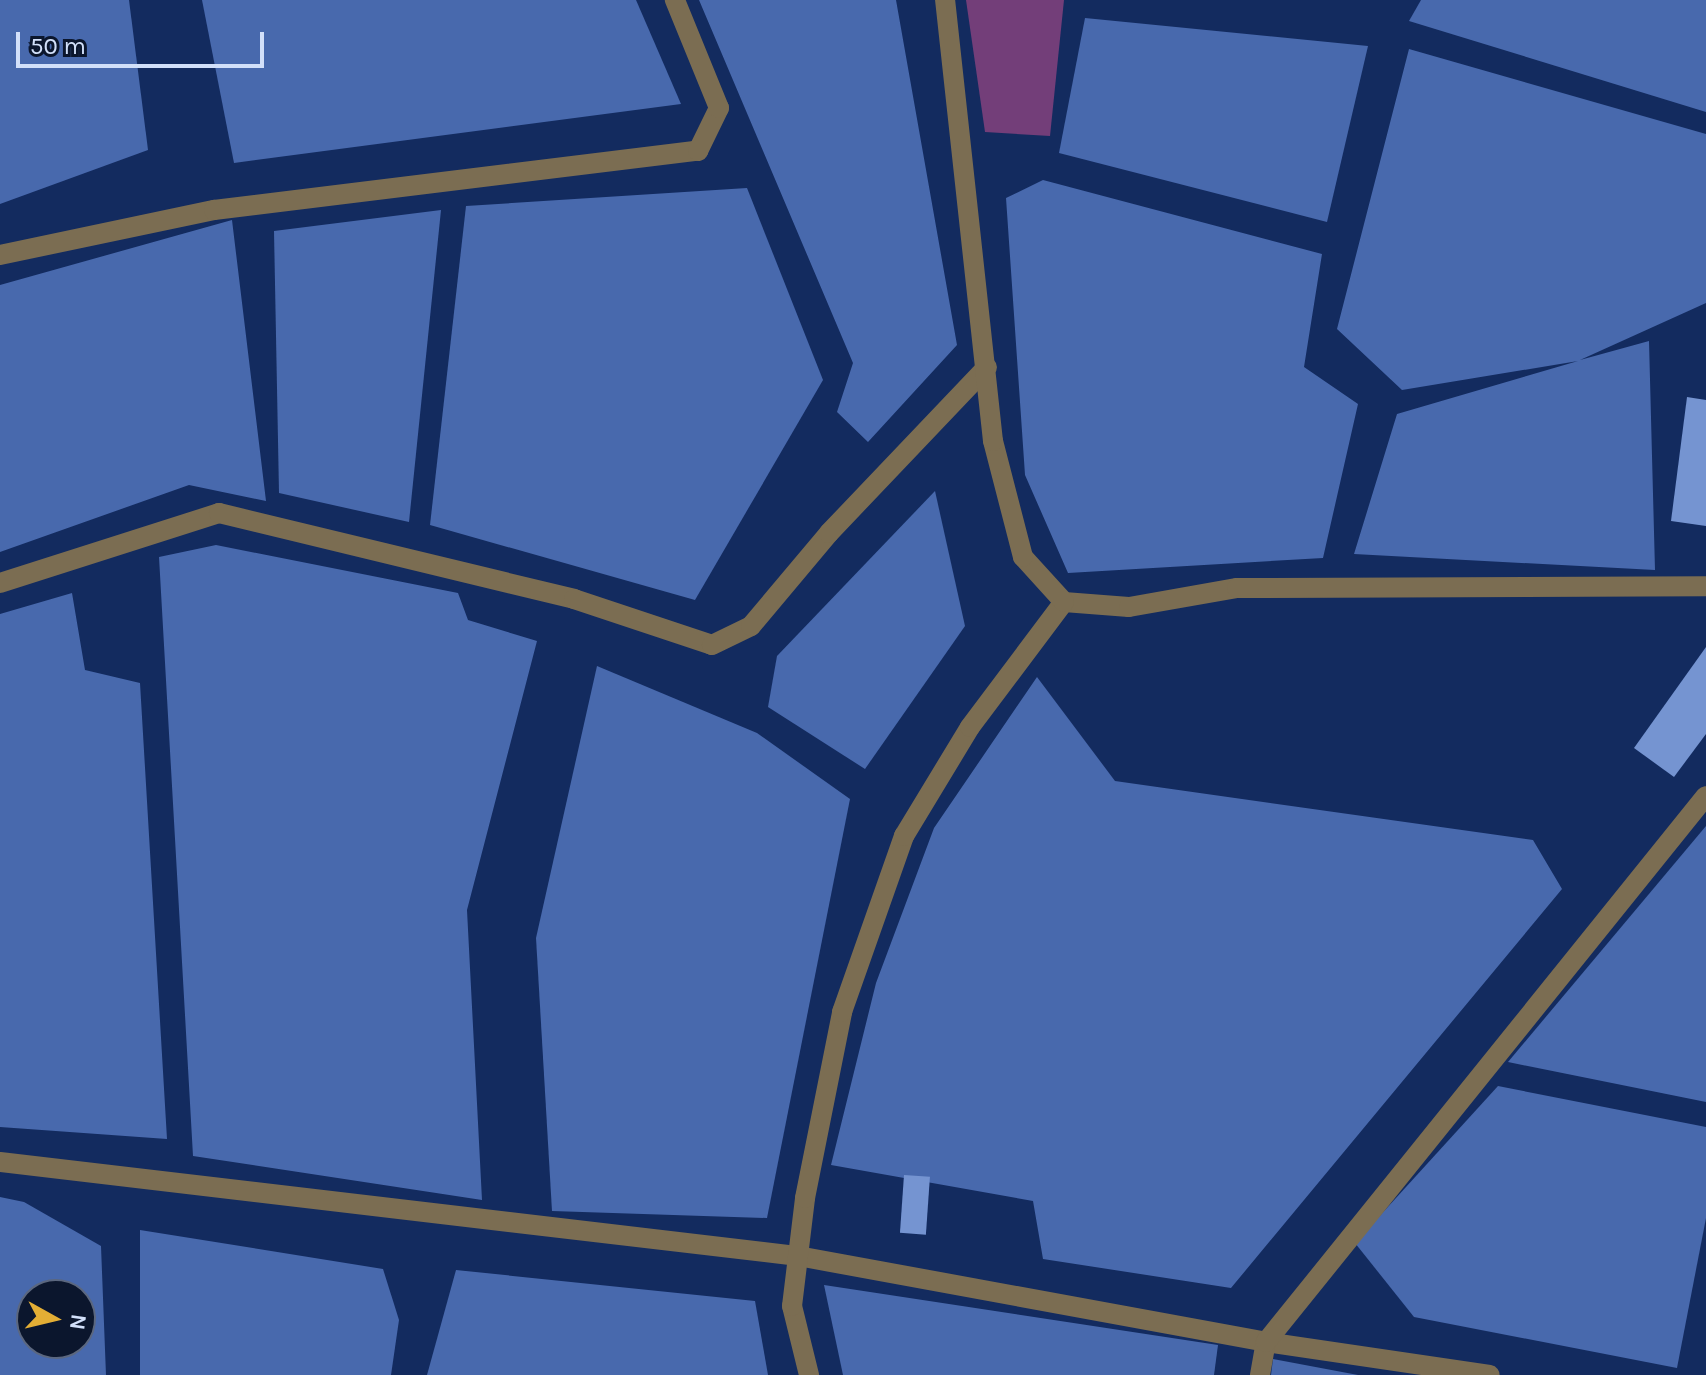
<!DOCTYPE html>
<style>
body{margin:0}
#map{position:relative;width:1706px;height:1375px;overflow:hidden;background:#132b5f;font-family:Karla,sans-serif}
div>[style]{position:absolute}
.green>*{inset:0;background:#733e79}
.water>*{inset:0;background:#4869ad}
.building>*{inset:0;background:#7594d1;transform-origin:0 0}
.minor>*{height:20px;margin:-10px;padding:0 10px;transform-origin:10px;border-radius:10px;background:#7b6d52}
span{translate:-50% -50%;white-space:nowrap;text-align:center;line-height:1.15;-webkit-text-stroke:8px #0b162d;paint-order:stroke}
.north{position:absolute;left:16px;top:1279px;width:80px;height:80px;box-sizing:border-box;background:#0b162d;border:2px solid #5b677f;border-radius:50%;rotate:98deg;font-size:22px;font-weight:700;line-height:32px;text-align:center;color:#d2e0fa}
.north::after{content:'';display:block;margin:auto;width:28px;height:36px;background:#e3ae35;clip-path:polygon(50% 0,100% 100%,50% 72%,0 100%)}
.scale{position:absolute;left:16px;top:32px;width:248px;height:36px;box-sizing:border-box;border:4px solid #d2e0fa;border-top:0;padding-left:10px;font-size:24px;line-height:28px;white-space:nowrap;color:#d2e0fa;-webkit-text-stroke:6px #0b162d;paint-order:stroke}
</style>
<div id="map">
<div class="green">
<i style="clip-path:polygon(966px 0,1064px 0,1050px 136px,985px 132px)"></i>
</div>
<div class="water">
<i style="clip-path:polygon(0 0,129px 0,148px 150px,0 204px)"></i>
<i style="clip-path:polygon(202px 0,636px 0,681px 104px,234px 163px)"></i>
<i style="clip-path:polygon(699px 0,896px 0,957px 345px,868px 442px,837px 412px,853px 363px)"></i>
<i style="clip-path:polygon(1421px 0,1706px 0,1706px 112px,1409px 21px)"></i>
<i style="clip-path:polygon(1085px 18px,1368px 46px,1327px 222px,1059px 153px)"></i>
<i style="clip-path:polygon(1409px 49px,1706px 134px,1706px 303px,1580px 360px,1649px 341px,1655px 570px,1354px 554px,1397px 414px,1578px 361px,1402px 390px,1337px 329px)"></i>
<i style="clip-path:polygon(1043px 180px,1322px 254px,1304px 367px,1358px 404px,1323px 558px,1068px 573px,1025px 475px,1006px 198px)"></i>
<i style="clip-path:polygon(747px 188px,823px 380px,695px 600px,430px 525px,466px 206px)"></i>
<i style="clip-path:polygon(441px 210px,409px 522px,279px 493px,274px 231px)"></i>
<i style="clip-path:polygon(232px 220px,266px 501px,189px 485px,0 552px,0 285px)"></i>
<i style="clip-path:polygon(935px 491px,965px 626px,865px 769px,768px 707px,777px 656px)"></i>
<i style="clip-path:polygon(216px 545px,458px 593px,468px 620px,537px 641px,467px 910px,482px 1200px,193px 1156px,159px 557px)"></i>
<i style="clip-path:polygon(72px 593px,85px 670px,140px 683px,167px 1139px,0 1127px,0 614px)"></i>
<i style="clip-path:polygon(597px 666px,757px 733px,850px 799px,767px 1218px,552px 1211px,536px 938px)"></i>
<i style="clip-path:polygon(1037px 677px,1115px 781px,1533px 840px,1562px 889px,1231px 1288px,1043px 1259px,1033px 1201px,831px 1165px,876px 983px,934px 828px)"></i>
<i style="clip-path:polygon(1706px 826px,1706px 1102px,1508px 1062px)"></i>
<i style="clip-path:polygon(1498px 1086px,1706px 1127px,1706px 1218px,1677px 1368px,1414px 1317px,1355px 1243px)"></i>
<i style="clip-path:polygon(evenodd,0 1197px,24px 1202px,101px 1246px,106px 1375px,0 1375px,0 1197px,32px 1295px,80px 1295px,80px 1343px,32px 1343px,32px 1295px)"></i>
<i style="clip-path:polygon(140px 1230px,383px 1269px,399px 1320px,391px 1375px,140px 1375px)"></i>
<i style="clip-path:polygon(456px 1270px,755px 1301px,768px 1375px,427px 1375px)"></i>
<i style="clip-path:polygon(824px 1285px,1218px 1345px,1214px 1375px,843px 1375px)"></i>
<i style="clip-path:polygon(1273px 1359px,1358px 1375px,1271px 1375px)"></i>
</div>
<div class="building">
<i style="clip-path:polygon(1687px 397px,1706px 400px,1706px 526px,1671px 521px)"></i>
<i style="clip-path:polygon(1706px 647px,1706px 734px,1674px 777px,1634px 748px)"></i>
<i style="left:904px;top:1175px;width:26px;height:58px;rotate:4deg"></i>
</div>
<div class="minor">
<i style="left:0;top:255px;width:219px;rotate:-11.9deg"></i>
<i style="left:214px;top:210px;width:488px;rotate:-7deg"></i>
<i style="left:698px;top:151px;width:48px;rotate:-64deg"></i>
<i style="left:719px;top:108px;width:117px;rotate:-112.2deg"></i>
<i style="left:0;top:583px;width:230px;rotate:-17.7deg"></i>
<i style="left:219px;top:513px;width:365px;rotate:13.6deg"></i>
<i style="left:574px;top:599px;width:145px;rotate:18.4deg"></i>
<i style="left:712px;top:645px;width:43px;rotate:-26deg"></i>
<i style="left:751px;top:626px;width:121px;rotate:-50deg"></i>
<i style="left:829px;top:533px;width:229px;rotate:-46.4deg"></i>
<i style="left:1064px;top:602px;width:65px;rotate:4.4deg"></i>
<i style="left:1129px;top:607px;width:110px;rotate:-10deg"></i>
<i style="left:1237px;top:588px;width:469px;rotate:-0.2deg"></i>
<i style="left:0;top:1162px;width:804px;rotate:6.72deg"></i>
<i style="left:798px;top:1256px;width:476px;rotate:10.4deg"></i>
<i style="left:1266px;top:1342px;width:226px;rotate:8.4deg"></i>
<i style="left:809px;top:1375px;width:71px;rotate:-103.8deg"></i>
<i style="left:792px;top:1306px;width:109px;rotate:-83.1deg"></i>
<i style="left:805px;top:1198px;width:190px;rotate:-78.7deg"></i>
<i style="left:842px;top:1012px;width:187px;rotate:-70.6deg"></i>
<i style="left:904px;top:836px;width:127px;rotate:-58.8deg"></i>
<i style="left:970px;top:727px;width:156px;rotate:-53.1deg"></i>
<i style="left:1064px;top:602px;width:61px;rotate:-132.3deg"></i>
<i style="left:1023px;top:557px;width:120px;rotate:-104.5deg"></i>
<i style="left:993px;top:441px;width:444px;rotate:-96.2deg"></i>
<i style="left:1260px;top:1375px;width:34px;rotate:-80deg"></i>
<i style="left:1266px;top:1342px;width:701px;rotate:-51.14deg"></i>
</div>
<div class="north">N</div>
<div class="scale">50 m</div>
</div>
